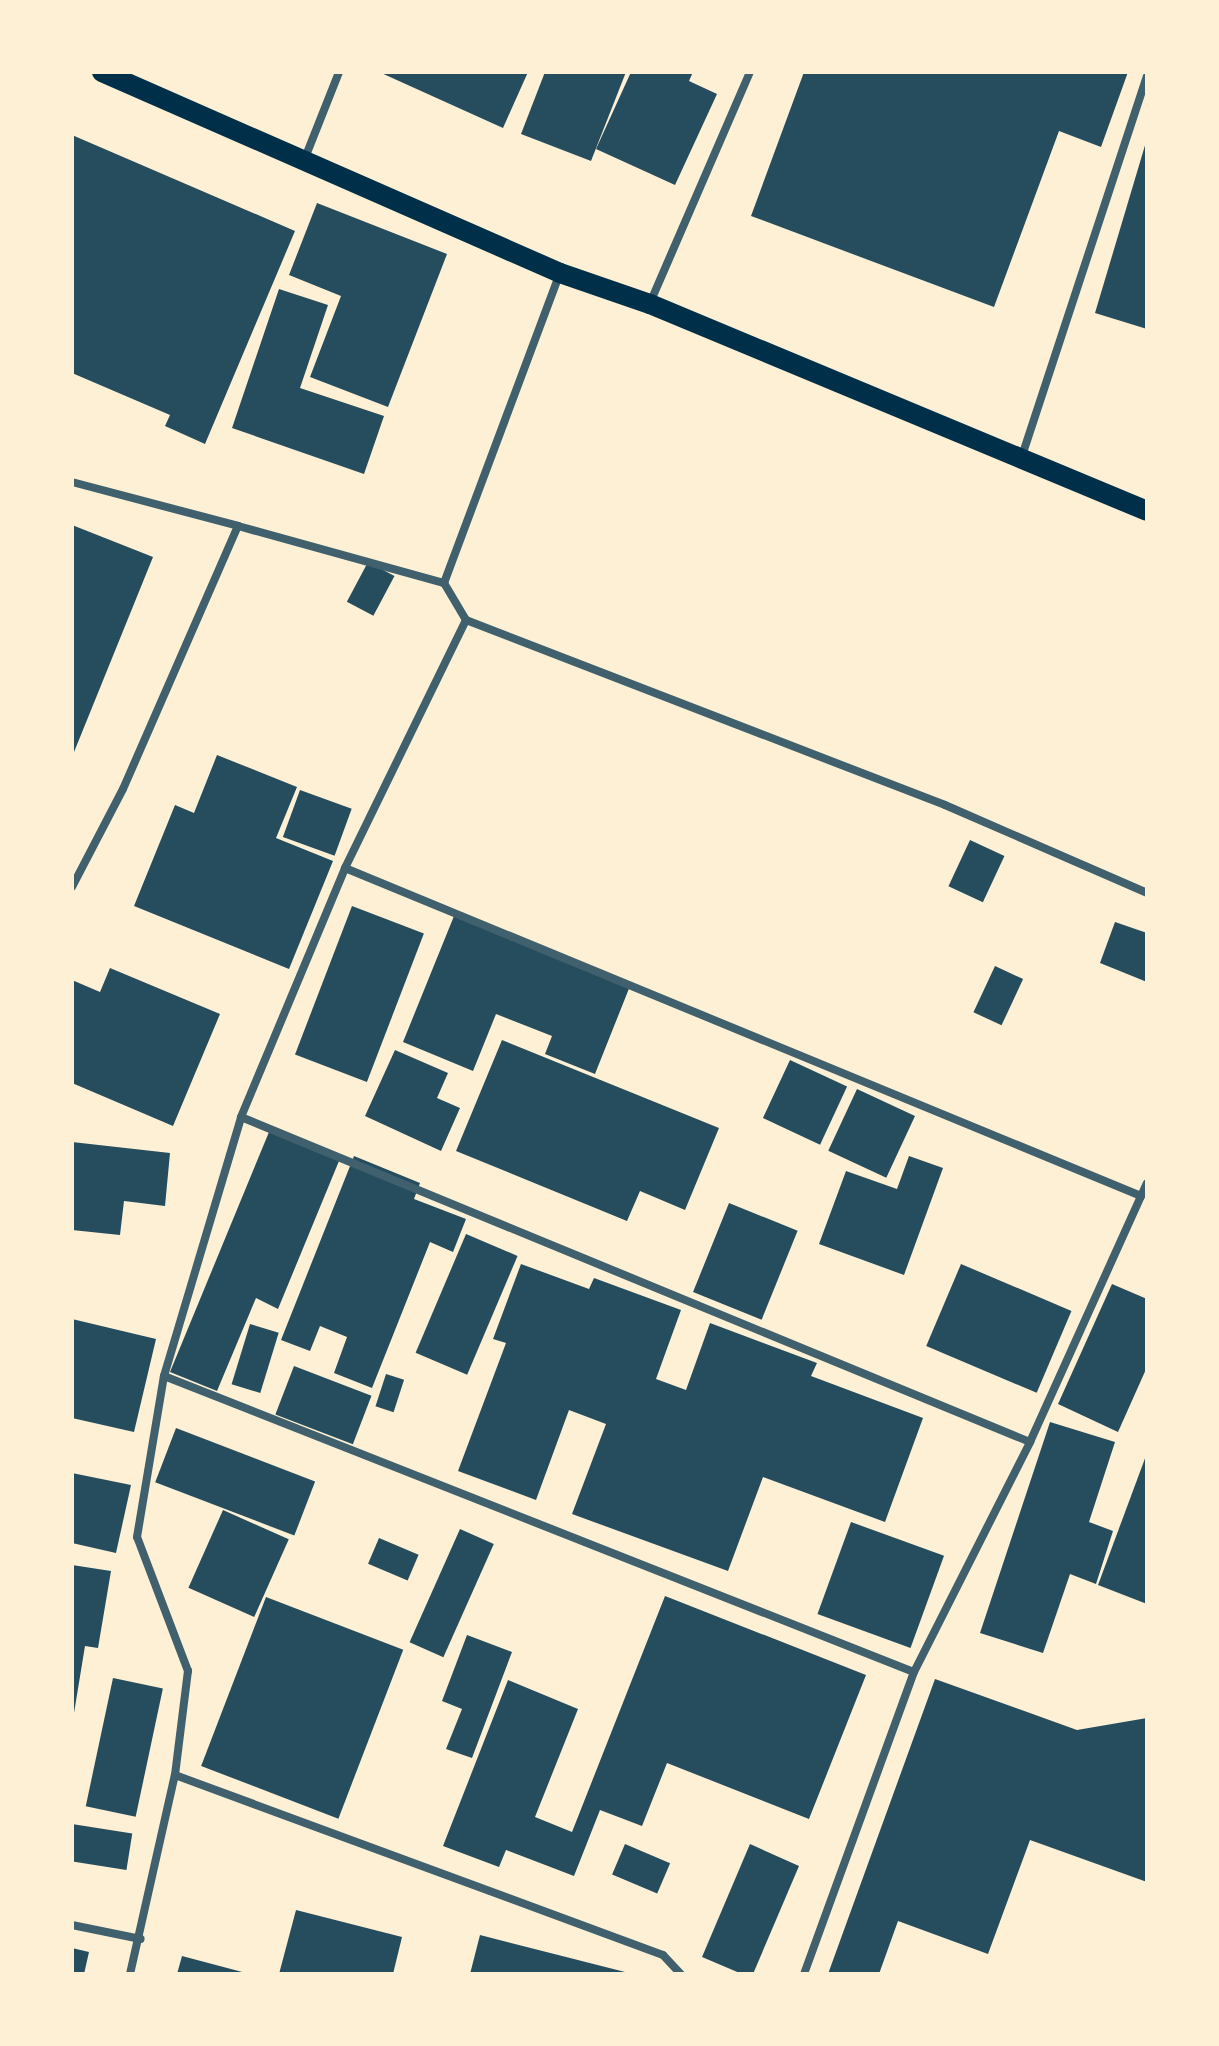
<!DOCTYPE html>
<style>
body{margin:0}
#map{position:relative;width:1219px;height:2046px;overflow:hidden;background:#fdf0d5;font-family:Commissioner,sans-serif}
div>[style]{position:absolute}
.building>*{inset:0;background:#264d5e;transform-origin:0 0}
.minor>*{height:8px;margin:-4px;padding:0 4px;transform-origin:4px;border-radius:4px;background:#3f606c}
.primary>*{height:20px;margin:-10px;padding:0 10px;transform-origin:10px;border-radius:10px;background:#003049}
span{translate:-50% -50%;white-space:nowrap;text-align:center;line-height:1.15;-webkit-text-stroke:8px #fdf0d5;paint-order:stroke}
.frame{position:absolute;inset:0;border:74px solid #fdf0d5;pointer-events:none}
</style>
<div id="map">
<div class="building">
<i style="clip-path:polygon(379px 72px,528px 72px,503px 128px)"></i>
<i style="clip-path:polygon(545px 72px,626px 72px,591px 161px,521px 134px)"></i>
<i style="clip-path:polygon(631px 72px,693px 72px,689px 81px,717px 94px,675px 185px,596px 149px)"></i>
<i style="clip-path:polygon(804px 72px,1128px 72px,1101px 147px,1059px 131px,994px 307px,751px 216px)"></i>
<i style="clip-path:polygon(72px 135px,295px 231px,205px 444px,165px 426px,170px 415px,72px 373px)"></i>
<i style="clip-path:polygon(1146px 142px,1147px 142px,1147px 329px,1095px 313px)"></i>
<i style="clip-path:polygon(317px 203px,447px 254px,388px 407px,310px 377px,341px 296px,289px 275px)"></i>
<i style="clip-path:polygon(279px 289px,328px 305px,300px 388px,384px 416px,364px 474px,232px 428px)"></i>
<i style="clip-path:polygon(72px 525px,153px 557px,72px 757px)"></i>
<i style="left:368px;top:562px;width:30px;height:45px;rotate:28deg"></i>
<i style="clip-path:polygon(217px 755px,297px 787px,276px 838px,333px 861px,289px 969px,134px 906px,175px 805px,194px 813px)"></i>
<i style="left:300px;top:790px;width:55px;height:50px;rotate:20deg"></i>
<i style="left:970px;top:840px;width:38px;height:51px;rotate:25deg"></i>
<i style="left:352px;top:906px;width:77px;height:159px;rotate:21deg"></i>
<i style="clip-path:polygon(454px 916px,630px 986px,595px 1074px,545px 1054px,552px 1036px,496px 1014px,473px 1071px,403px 1042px)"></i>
<i style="clip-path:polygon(1115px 922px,1147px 933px,1147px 982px,1100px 963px)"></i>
<i style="left:995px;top:966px;width:31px;height:51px;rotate:25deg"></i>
<i style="clip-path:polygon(110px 968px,220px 1014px,173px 1126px,72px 1083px,72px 980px,100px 992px)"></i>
<i style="clip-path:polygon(502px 1040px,719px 1128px,685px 1210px,640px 1191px,627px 1221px,456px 1151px)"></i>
<i style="clip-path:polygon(395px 1050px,448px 1073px,437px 1098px,460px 1108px,441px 1151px,365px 1116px)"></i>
<i style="left:790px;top:1060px;width:63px;height:64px;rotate:25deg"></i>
<i style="left:857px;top:1089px;width:64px;height:68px;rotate:25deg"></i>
<i style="clip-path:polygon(269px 1132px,339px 1161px,278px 1309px,256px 1298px,217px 1391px,170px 1372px)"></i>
<i style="clip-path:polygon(72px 1142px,170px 1153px,165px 1206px,124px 1201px,120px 1235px,72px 1230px)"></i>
<i style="clip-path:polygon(354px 1156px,420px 1183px,414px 1199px,466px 1219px,453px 1252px,430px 1242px,372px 1388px,334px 1373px,347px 1337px,320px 1326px,310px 1351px,281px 1340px)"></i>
<i style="clip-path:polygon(909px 1156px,943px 1168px,904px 1275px,819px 1244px,846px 1171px,897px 1189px)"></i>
<i style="left:729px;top:1203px;width:74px;height:96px;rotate:22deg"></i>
<i style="left:466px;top:1234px;width:56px;height:129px;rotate:23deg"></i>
<i style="clip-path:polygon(521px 1264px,589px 1289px,594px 1278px,681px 1310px,656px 1379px,686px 1390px,710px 1323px,817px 1363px,811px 1376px,923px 1418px,885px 1522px,763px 1477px,728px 1571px,572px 1514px,606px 1424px,569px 1410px,536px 1500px,458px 1471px,506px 1343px,493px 1339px)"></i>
<i style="left:961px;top:1264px;width:120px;height:89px;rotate:23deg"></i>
<i style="clip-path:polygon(1112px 1284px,1147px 1299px,1147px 1367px,1118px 1432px,1058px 1404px)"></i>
<i style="clip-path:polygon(72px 1319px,156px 1339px,134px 1432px,72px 1418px)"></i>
<i style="left:250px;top:1324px;width:30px;height:63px;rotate:17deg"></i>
<i style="left:294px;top:1366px;width:83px;height:52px;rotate:21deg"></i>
<i style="left:386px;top:1374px;width:19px;height:34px;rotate:18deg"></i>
<i style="clip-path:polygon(1050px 1422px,1115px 1442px,1089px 1522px,1113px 1531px,1096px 1584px,1070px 1574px,1043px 1653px,980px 1633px)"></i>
<i style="left:176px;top:1428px;width:149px;height:58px;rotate:21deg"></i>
<i style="clip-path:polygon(1147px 1453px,1147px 1604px,1098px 1585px)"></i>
<i style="clip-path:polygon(72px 1473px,131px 1485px,116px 1553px,72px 1543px)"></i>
<i style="left:223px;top:1510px;width:72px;height:85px;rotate:24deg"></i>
<i style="left:851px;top:1522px;width:99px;height:98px;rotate:20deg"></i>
<i style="left:460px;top:1529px;width:37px;height:124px;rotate:24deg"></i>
<i style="left:379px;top:1538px;width:43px;height:28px;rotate:23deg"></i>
<i style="clip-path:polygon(72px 1565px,111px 1571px,98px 1648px,85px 1646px,74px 1713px)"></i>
<i style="clip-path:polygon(665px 1596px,866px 1675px,809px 1819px,667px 1763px,642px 1826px,600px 1810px,574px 1876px,506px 1850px,499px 1867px,443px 1846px,508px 1680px,578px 1709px,535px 1817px,572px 1832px)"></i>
<i style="left:266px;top:1597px;width:147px;height:181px;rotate:21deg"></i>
<i style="clip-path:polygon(467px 1635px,512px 1652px,472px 1758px,446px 1749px,462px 1709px,442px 1701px)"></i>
<i style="left:113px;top:1678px;width:51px;height:131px;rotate:12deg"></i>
<i style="clip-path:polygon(935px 1679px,1077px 1730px,1147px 1718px,1147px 1882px,1030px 1840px,988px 1954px,898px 1921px,879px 1974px,828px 1974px)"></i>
<i style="left:72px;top:1824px;width:61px;height:37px;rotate:9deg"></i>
<i style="left:625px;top:1844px;width:49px;height:33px;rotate:23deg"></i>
<i style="clip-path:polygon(750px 1844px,799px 1866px,753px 1974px,742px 1974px,702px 1957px)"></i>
<i style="clip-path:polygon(296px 1910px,402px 1937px,393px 1974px,279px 1974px)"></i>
<i style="clip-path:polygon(480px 1935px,629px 1973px,629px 1974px,470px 1974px)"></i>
<i style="clip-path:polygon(72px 1948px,89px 1952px,84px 1974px,72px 1974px)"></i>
<i style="clip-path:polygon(182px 1956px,246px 1973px,246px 1974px,177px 1974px)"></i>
</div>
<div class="minor">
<i style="left:305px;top:158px;width:92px;rotate:-68.4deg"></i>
<i style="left:650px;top:303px;width:252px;rotate:-66.6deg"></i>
<i style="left:1021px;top:459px;width:403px;rotate:-71.8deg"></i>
<i style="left:72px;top:482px;width:172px;rotate:14.8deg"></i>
<i style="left:466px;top:620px;width:513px;rotate:21.12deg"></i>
<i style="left:945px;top:805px;width:220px;rotate:23.5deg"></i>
<i style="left:345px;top:868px;width:861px;rotate:22.39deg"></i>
<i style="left:72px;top:887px;width:110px;rotate:-62.5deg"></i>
<i style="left:123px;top:789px;width:287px;rotate:-66.4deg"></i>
<i style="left:238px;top:526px;width:214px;rotate:15.5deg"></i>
<i style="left:241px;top:1117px;width:853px;rotate:22.39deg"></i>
<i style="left:164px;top:1376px;width:806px;rotate:21.54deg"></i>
<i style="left:175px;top:1775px;width:520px;rotate:20.25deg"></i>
<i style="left:663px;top:1955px;width:26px;rotate:47deg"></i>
<i style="left:72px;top:1925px;width:70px;rotate:11.5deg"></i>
<i style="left:130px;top:1974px;width:204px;rotate:-77.3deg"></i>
<i style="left:175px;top:1775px;width:105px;rotate:-82.9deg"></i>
<i style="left:188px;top:1671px;width:143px;rotate:-110.8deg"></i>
<i style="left:137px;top:1537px;width:163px;rotate:-80.5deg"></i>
<i style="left:164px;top:1376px;width:270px;rotate:-73.4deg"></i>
<i style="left:241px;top:1117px;width:270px;rotate:-67.3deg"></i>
<i style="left:345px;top:868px;width:276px;rotate:-64deg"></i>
<i style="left:466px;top:620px;width:43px;rotate:-120.7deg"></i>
<i style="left:444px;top:583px;width:329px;rotate:-69.5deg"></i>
<i style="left:804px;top:1974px;width:321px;rotate:-70deg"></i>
<i style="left:914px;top:1672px;width:258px;rotate:-63.2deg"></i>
<i style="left:1030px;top:1442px;width:284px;rotate:-65.7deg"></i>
</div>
<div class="primary">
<i style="left:102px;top:72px;width:500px;rotate:23.69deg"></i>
<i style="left:560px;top:273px;width:95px;rotate:19deg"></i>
<i style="left:650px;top:304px;width:538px;rotate:22.61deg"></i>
</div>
<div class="frame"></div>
</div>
